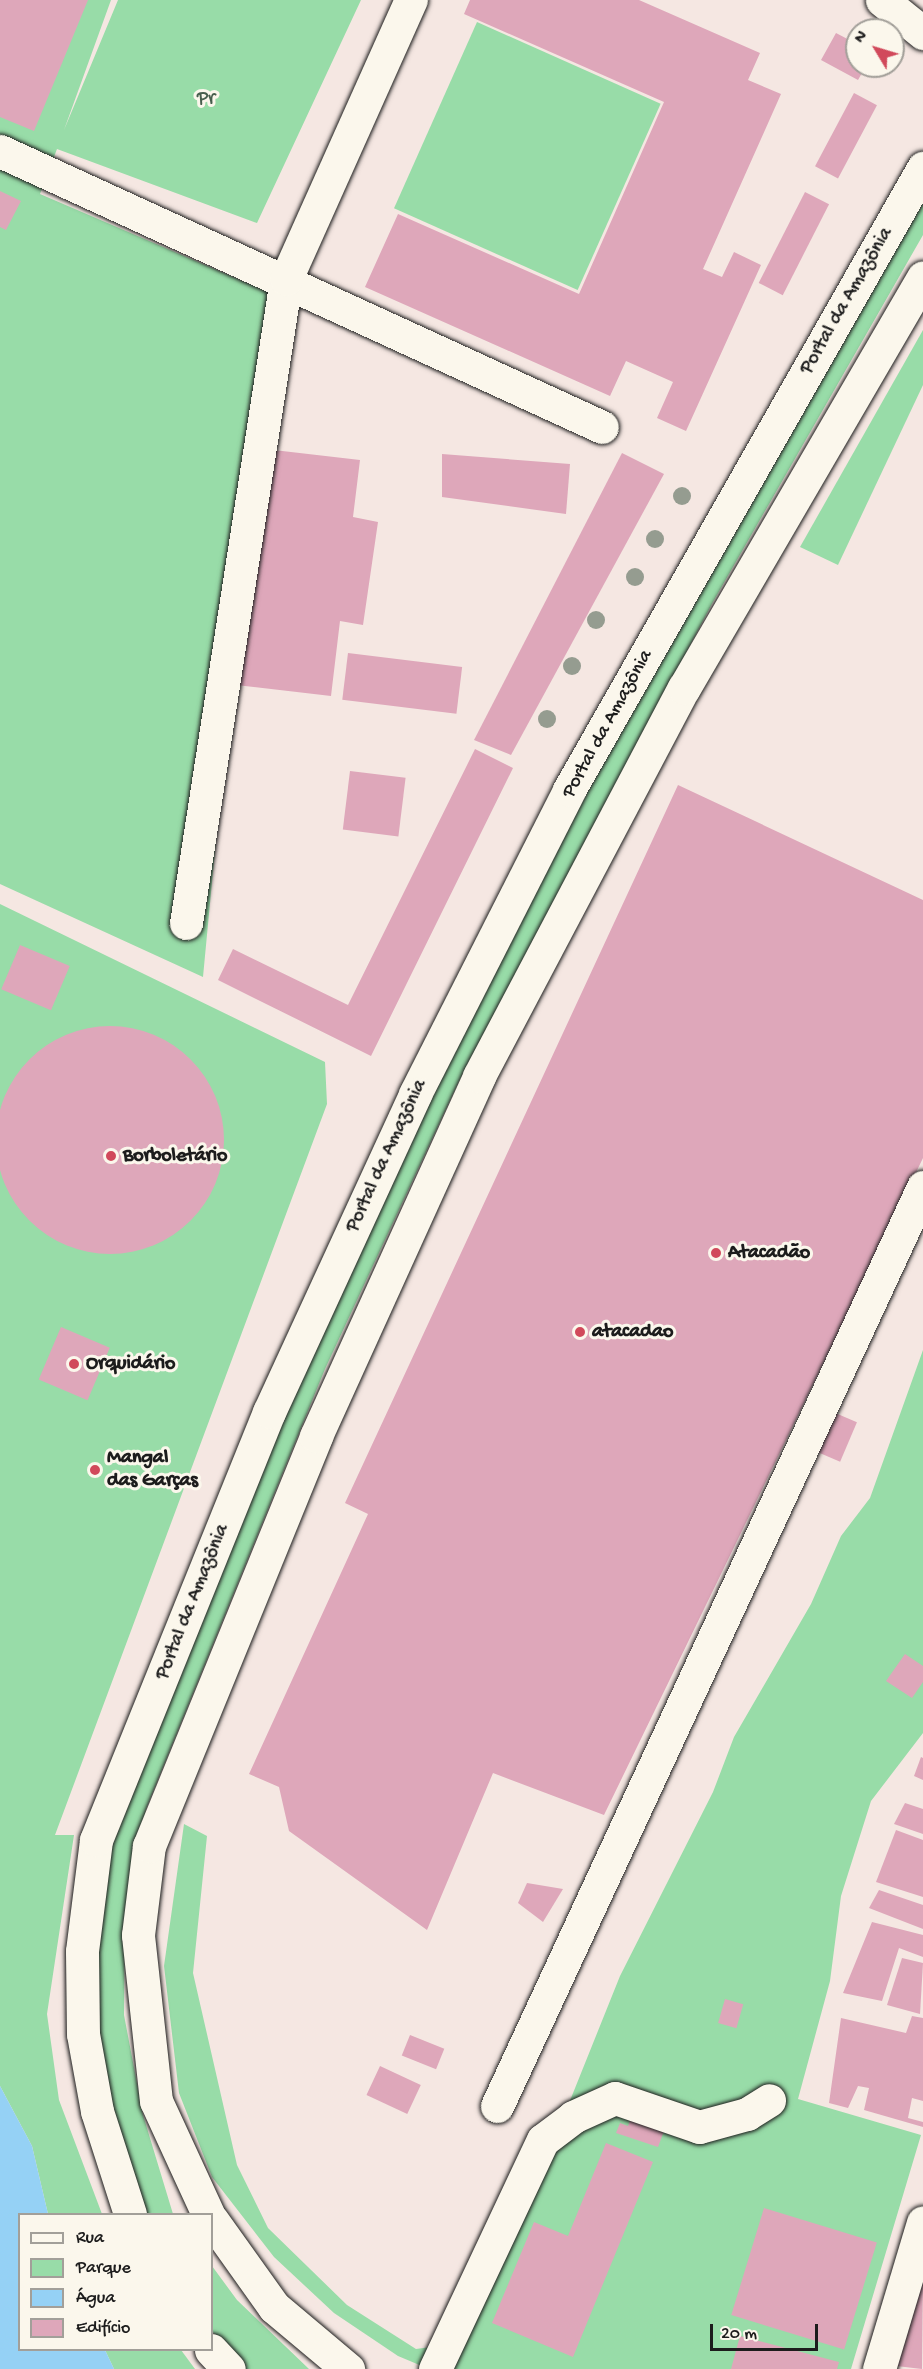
<!DOCTYPE html>
<meta charset="utf-8">
<style>
body{margin:0}
#map{position:relative;width:923px;height:2369px;overflow:hidden;background:#f5e7e2;font-family:"Gochi Hand",sans-serif}
div>[style]{position:absolute}
.green>*{inset:0;background:#98dca8;transform-origin:0 0}
.water>*{inset:0;background:#95d1f5}
.building>*{inset:0;background:#dea7ba;transform-origin:0 0}
.round{border-radius:50%}
.roads{filter:drop-shadow(0 0 2px #1c1c1c) drop-shadow(0 0 2px #1c1c1c)}
.minor>*{height:33px;margin:-16.5px;padding:0 16.5px;transform-origin:16.5px;border-radius:16.5px;background:#fbf7ec}
.trees>*{width:18px;height:18px;margin:-9px;border-radius:50%;background:#959c90}
.dots>*{width:16px;height:16px;translate:-50% -50%;box-sizing:border-box;border:3px solid #fbf7ec;border-radius:50%}
span{translate:-50% -50%;white-space:nowrap;text-align:center;line-height:1.15;-webkit-text-stroke:6px #fbf7ec;paint-order:stroke}
.park-label{font-size:20px;color:#475f4d}
.street-label{font-size:20px;color:#1c1c1c}
.poi-label{font-size:20px;color:#1c1c1c;font-weight:700}
.left{translate:0 -50%;text-align:left}
.legend{position:absolute;left:18px;top:2213px;width:195px;height:138px;box-sizing:border-box;background:#fbf7ec;border:2px solid #a29f99;margin:0;padding:8px 10px;list-style:none;font-size:18px;color:#1c1c1c}
.legend li{display:flex;align-items:center;gap:12px;height:30px}
.legend b{width:30px;border:2px solid #a29f99}
.north{position:absolute;left:845px;top:18px;width:60px;height:60px;box-sizing:border-box;background:#fbf7ec;border:2px solid #a29f99;border-radius:50%;rotate:308deg;font-size:16px;font-weight:700;line-height:24px;text-align:center;color:#1c1c1c}
.north::after{content:'';display:block;margin:auto;width:21px;height:27px;background:#d1495b;clip-path:polygon(50% 0,100% 100%,50% 72%,0 100%)}
.scale{position:absolute;left:710px;top:2324px;width:108px;height:27px;box-sizing:border-box;border:3px solid #1c1c1c;border-top:0;padding-left:8px;font-size:18px;line-height:21px;white-space:nowrap;color:#1c1c1c;-webkit-text-stroke:4px #fbf7ec;paint-order:stroke}
</style>
<div id="map">
<div class="green">
<i style="clip-path:polygon(0 0,111px 0,64px 130px,118px 0,361px 0,257px 223px,57px 149px,40px 194px,268px 292px,203px 977px,0 884px)"></i>
<i style="left:477px;top:22px;width:201px;height:204px;rotate:24deg"></i>
<i style="clip-path:polygon(923px 203px,923px 235px,713px 602px,459px 1081px,325px 1369px,146px 1809px,125px 1908px,124px 2015px,143px 2115px,173px 2214px,137px 2214px,95px 2056px,102px 1847px,305px 1348px,565px 832px)"></i>
<i style="clip-path:polygon(923px 330px,923px 385px,838px 565px,800px 547px)"></i>
<i style="clip-path:polygon(0 904px,325px 1062px,327px 1104px,55px 1835px,74px 1835px,47px 2014px,59px 2100px,102px 2214px,48px 2214px,32px 2146px,0 2086px)"></i>
<i style="clip-path:polygon(923px 1350px,923px 1733px,871px 1801px,841px 1896px,830px 1981px,798px 2099px,921px 2135px,851px 2369px,429px 2369px,398px 2356px,334px 2313px,274px 2257px,212px 2177px,179px 2093px,164px 1966px,184px 1824px,207px 1836px,193px 1973px,237px 2165px,268px 2228px,347px 2305px,416px 2349px,453px 2344px,555px 2138px,620px 1976px,713px 1792px,734px 1737px,811px 1604px,841px 1536px,870px 1498px)"></i>
<i style="clip-path:polygon(212px 2266px,237px 2300px,309px 2369px,245px 2369px,212px 2331px)"></i>
<i style="clip-path:polygon(105px 2350px,181px 2350px,195px 2369px,114px 2369px)"></i>
</div>
<div class="water">
<i style="clip-path:polygon(0 2086px,32px 2146px,48px 2214px,20px 2214px,20px 2350px,105px 2350px,114px 2369px,0 2369px)"></i>
</div>
<div class="building">
<i style="clip-path:polygon(0 0,88px 0,34px 131px,0 117px)"></i>
<i style="clip-path:polygon(470px 0,639px 0,760px 53px,748px 80px,781px 94px,703px 269px,722px 277px,734px 252px,761px 265px,686px 431px,657px 418px,673px 382px,626px 361px,610px 396px,365px 287px,398px 214px,579px 294px,664px 102px,464px 14px)"></i>
<i style="clip-path:polygon(836px 33px,857px 44px,857px 66px,866px 66px,858px 80px,821px 60px)"></i>
<i style="left:854px;top:93px;width:26px;height:83px;rotate:28deg"></i>
<i style="clip-path:polygon(0 191px,21px 201px,6px 230px,0 227px)"></i>
<i style="left:805px;top:192px;width:27px;height:102px;rotate:27deg"></i>
<i style="clip-path:polygon(265px 449px,360px 460px,353px 517px,378px 522px,363px 625px,340px 621px,331px 696px,236px 685px)"></i>
<i style="clip-path:polygon(622px 453px,664px 474px,511px 755px,474px 740px)"></i>
<i style="clip-path:polygon(442px 454px,570px 464px,566px 514px,442px 497px)"></i>
<i style="left:348px;top:653px;width:115px;height:47px;rotate:7deg"></i>
<i style="clip-path:polygon(475px 749px,513px 768px,371px 1056px,218px 980px,233px 949px,348px 1005px)"></i>
<i style="left:350px;top:771px;width:56px;height:59px;rotate:7deg"></i>
<i style="clip-path:polygon(678px 785px,923px 900px,923px 1158px,604px 1815px,493px 1773px,427px 1930px,289px 1831px,279px 1787px,249px 1774px,368px 1514px,345px 1503px)"></i>
<i style="left:20px;top:945px;width:54px;height:48px;rotate:23deg"></i>
<i class="round" style="left:-4px;top:1026px;width:228px;height:228px"></i>
<i style="left:61px;top:1327px;width:53px;height:57px;rotate:23deg"></i>
<i style="left:833px;top:1412px;width:26px;height:43px;rotate:23deg"></i>
<i style="clip-path:polygon(905px 1654px,923px 1666px,923px 1682px,912px 1698px,886px 1681px)"></i>
<i style="clip-path:polygon(921px 1757px,923px 1758px,923px 1780px,914px 1776px)"></i>
<i style="clip-path:polygon(905px 1803px,923px 1809px,923px 1834px,894px 1824px)"></i>
<i style="clip-path:polygon(896px 1830px,923px 1840px,923px 1897px,876px 1882px)"></i>
<i style="clip-path:polygon(527px 1883px,563px 1889px,543px 1922px,518px 1903px)"></i>
<i style="clip-path:polygon(879px 1890px,923px 1905px,923px 1929px,869px 1908px)"></i>
<i style="clip-path:polygon(872px 1922px,923px 1935px,923px 1957px,899px 1948px,882px 2001px,843px 1993px)"></i>
<i style="clip-path:polygon(902px 1958px,923px 1963px,920px 2014px,887px 2005px)"></i>
<i style="left:725px;top:1999px;width:19px;height:25px;rotate:16deg"></i>
<i style="clip-path:polygon(912px 2016px,923px 2018px,923px 2101px,912px 2098px,908px 2118px,923px 2122px,923px 2127px,864px 2110px,869px 2088px,858px 2086px,848px 2108px,829px 2103px,841px 2018px,906px 2033px)"></i>
<i style="left:410px;top:2035px;width:37px;height:22px;rotate:22deg"></i>
<i style="left:380px;top:2066px;width:45px;height:32px;rotate:25deg"></i>
<i style="clip-path:polygon(633px 2112px,667px 2123px,658px 2147px,616px 2133px,620px 2123px,628px 2126px)"></i>
<i style="clip-path:polygon(606px 2143px,653px 2162px,573px 2357px,492px 2323px,534px 2222px,568px 2236px)"></i>
<i style="left:764px;top:2208px;width:118px;height:112px;rotate:17deg"></i>
<i style="clip-path:polygon(923px 2274px,922px 2369px,888px 2365px)"></i>
<i style="clip-path:polygon(740px 2336px,839px 2362px,837px 2369px,731px 2369px)"></i>
</div>
<div class="roads">
<div class="minor">
<i style="left:882px;top:0;width:53px;rotate:38.8deg"></i>
<i style="left:0;top:151px;width:662px;rotate:24.63deg"></i>
<i style="left:186px;top:923px;width:652px;rotate:-81.17deg"></i>
<i style="left:286px;top:279px;width:306px;rotate:-65.9deg"></i>
<i style="left:497px;top:2106px;width:1013px;rotate:-65.13deg"></i>
<i style="left:130px;top:2214px;width:108px;rotate:-107.8deg"></i>
<i style="left:97px;top:2111px;width:78px;rotate:-100.3deg"></i>
<i style="left:83px;top:2034px;width:83px;rotate:-90.7deg"></i>
<i style="left:82px;top:1951px;width:112px;rotate:-82.8deg"></i>
<i style="left:96px;top:1840px;width:462px;rotate:-68deg"></i>
<i style="left:269px;top:1412px;width:350px;rotate:-65.3deg"></i>
<i style="left:415px;top:1094px;width:341px;rotate:-63.1deg"></i>
<i style="left:569px;top:790px;width:716px;rotate:-60.35deg"></i>
<i style="left:208px;top:2214px;width:124px;rotate:-114.7deg"></i>
<i style="left:156px;top:2101px;width:167px;rotate:-96.2deg"></i>
<i style="left:138px;top:1935px;width:90px;rotate:-83deg"></i>
<i style="left:149px;top:1846px;width:443px;rotate:-67.8deg"></i>
<i style="left:316px;top:1436px;width:395px;rotate:-65.6deg"></i>
<i style="left:479px;top:1076px;width:439px;rotate:-62.2deg"></i>
<i style="left:684px;top:688px;width:475px;rotate:-59.8deg"></i>
<i style="left:212px;top:2220px;width:107px;rotate:54.5deg"></i>
<i style="left:274px;top:2307px;width:97px;rotate:40deg"></i>
<i style="left:211px;top:2350px;width:26px;rotate:47deg"></i>
<i style="left:435px;top:2369px;width:253px;rotate:-64.8deg"></i>
<i style="left:543px;top:2140px;width:38px;rotate:-37deg"></i>
<i style="left:573px;top:2117px;width:46px;rotate:-24.3deg"></i>
<i style="left:615px;top:2098px;width:89px;rotate:19deg"></i>
<i style="left:699px;top:2127px;width:50px;rotate:-15.2deg"></i>
<i style="left:747px;top:2114px;width:26px;rotate:-32deg"></i>
<i style="left:879px;top:2369px;width:153px;rotate:-73.3deg"></i>
</div>
</div>
<div class="trees">
<i style="left:682px;top:496px"></i>
<i style="left:655px;top:539px"></i>
<i style="left:635px;top:577px"></i>
<i style="left:596px;top:620px"></i>
<i style="left:572px;top:666px"></i>
<i style="left:547px;top:719px"></i>
</div>
<div class="dots">
<i style="left:111px;top:1156px;background:#d1495b"></i>
<i style="left:716px;top:1253px;background:#d1495b"></i>
<i style="left:580px;top:1332px;background:#d1495b"></i>
<i style="left:74px;top:1364px;background:#d1495b"></i>
<i style="left:95px;top:1470px;background:#d1495b"></i>
</div>
<div class="park-label">
<span style="left:206px;top:99px">Pr</span>
</div>
<div class="street-label">
<span style="left:847px;top:301px;rotate:-60deg">Portal da Amazônia</span>
<span style="left:608px;top:724px;rotate:-61deg">Portal da Amazônia</span>
<span style="left:387px;top:1156px;rotate:-65deg">Portal da Amazônia</span>
<span style="left:193px;top:1602px;rotate:-68deg">Portal da Amazônia</span>
</div>
<div class="poi-label">
<span class="left" style="left:123px;top:1156px">Borboletário</span>
<span class="left" style="left:728px;top:1253px">Atacadão</span>
<span class="left" style="left:592px;top:1332px">atacadao</span>
<span class="left" style="left:86px;top:1364px">Orquidário</span>
<span class="left" style="left:107px;top:1470px">Mangal<br>das Garças</span>
</div>
<ul class="legend">
<li><b style="height:8px;background:#fbf7ec"></b>Rua</li>
<li><b style="height:16px;background:#98dca8"></b>Parque</li>
<li><b style="height:16px;background:#95d1f5"></b>Água</li>
<li><b style="height:16px;background:#dea7ba"></b>Edifício</li>
</ul>
<div class="north">N</div>
<div class="scale">20 m</div>
</div>
